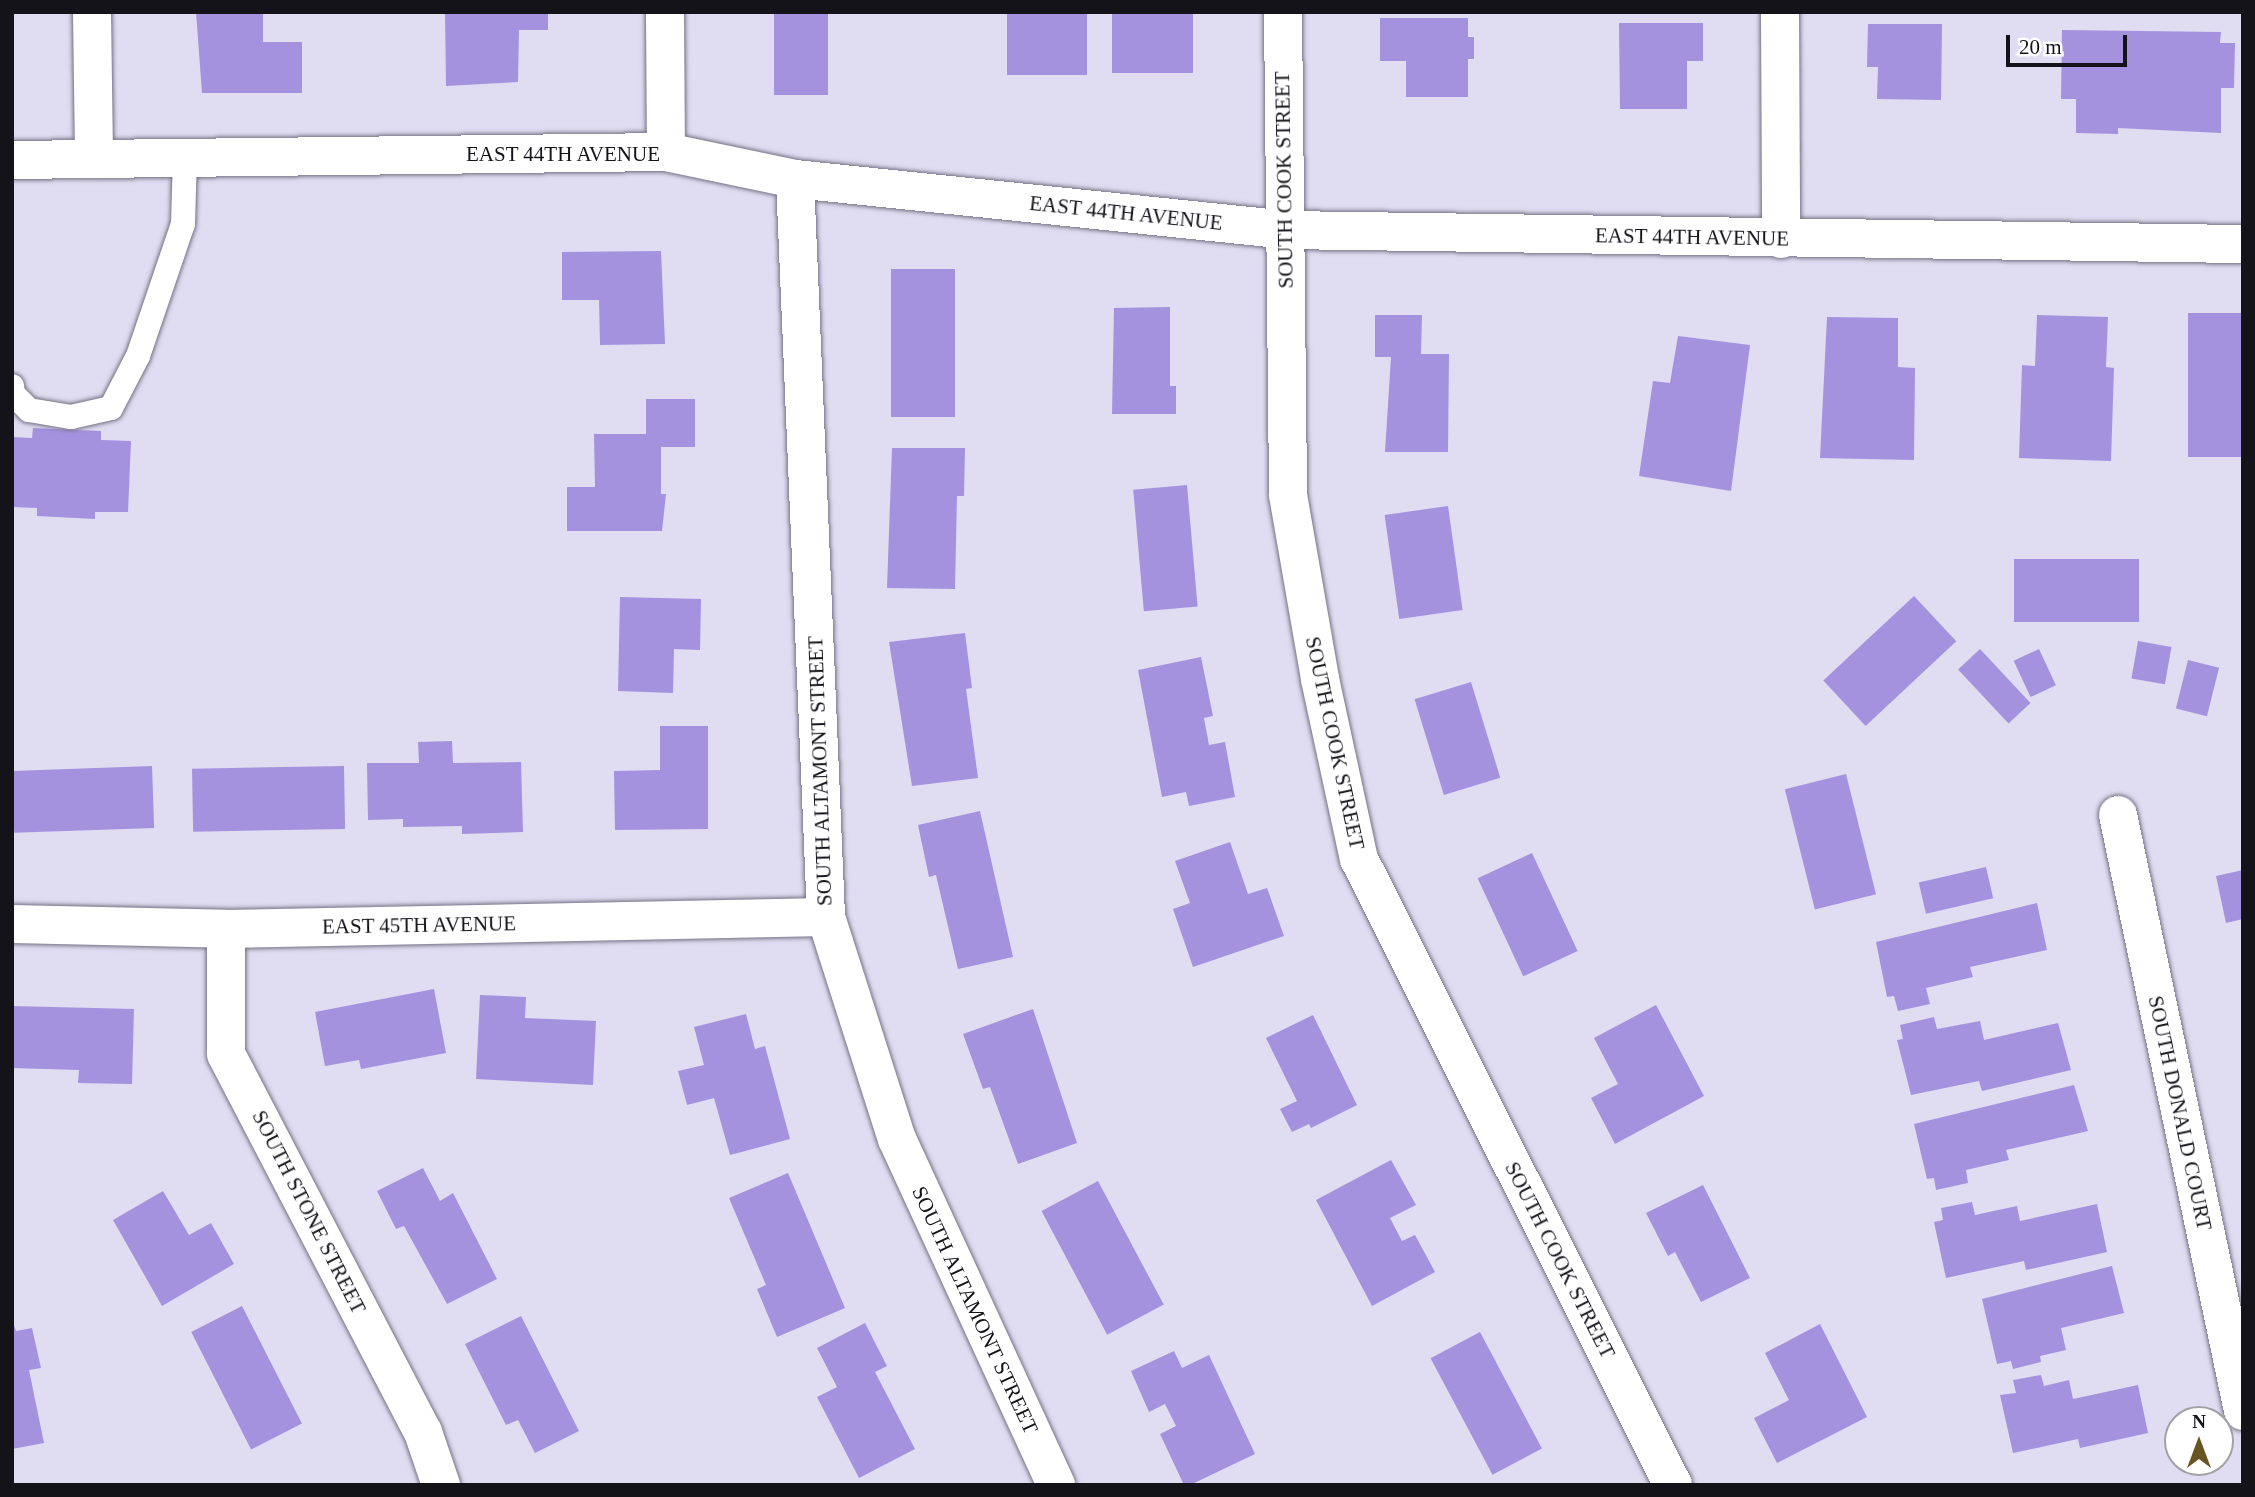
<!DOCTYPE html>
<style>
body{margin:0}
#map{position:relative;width:2255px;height:1497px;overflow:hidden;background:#e0dcf1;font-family:Georgia,serif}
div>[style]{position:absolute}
.building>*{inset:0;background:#a492df;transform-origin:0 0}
.roads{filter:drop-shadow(0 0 2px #757284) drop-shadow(0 0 2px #757284)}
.lane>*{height:24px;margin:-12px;padding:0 12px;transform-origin:12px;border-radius:12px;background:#fff}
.street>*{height:38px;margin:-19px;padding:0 19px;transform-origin:19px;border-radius:19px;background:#fff}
span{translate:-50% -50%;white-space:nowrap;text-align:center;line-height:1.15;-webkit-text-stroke:5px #fff;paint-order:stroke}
.street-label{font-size:21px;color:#14131a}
.frame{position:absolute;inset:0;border:14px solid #14131a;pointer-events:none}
.north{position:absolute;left:2164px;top:1406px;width:70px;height:70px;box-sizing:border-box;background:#fff;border:2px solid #a1a1a3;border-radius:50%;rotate:0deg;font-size:19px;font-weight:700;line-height:28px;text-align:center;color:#14131a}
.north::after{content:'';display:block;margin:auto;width:24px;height:32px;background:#675624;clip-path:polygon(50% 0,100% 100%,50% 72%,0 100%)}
.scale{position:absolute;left:2006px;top:35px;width:121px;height:32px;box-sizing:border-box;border:4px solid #14131a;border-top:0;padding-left:9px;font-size:21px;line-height:24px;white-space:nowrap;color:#14131a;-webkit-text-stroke:5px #fff;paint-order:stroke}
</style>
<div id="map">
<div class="building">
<i style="clip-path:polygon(196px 12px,263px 12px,263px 42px,302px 42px,302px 93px,202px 93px)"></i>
<i style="clip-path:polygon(445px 12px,548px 12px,548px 30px,519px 30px,518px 82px,446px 86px)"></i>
<i style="left:774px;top:12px;width:54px;height:83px"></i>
<i style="left:1007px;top:12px;width:80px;height:63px"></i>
<i style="left:1112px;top:12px;width:81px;height:61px"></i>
<i style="clip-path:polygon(1380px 18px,1468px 18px,1468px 37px,1474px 37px,1474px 59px,1468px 59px,1468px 97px,1406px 97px,1406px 61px,1380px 61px)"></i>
<i style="clip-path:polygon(1619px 23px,1703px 23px,1703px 61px,1687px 61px,1687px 109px,1620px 109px)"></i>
<i style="clip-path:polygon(1868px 24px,1942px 24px,1941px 100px,1877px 99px,1878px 67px,1867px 67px)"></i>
<i style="clip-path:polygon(2062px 30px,2221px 32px,2220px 43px,2235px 43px,2234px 88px,2221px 88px,2221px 133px,2118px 128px,2118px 134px,2076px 133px,2076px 99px,2061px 99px)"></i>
<i style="clip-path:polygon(661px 251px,665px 344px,600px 345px,599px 300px,562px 300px,562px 252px)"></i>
<i style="left:891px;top:269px;width:64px;height:148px"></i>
<i style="clip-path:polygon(1170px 307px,1170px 386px,1176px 386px,1176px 414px,1112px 414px,1114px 308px)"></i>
<i style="left:2243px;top:313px;width:144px;height:55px;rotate:90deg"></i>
<i style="clip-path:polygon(1375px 315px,1422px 315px,1421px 354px,1449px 354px,1448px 452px,1385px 452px,1391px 357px,1375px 357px)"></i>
<i style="clip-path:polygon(2037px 315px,2108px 317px,2106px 367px,2114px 368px,2111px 461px,2019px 458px,2022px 365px,2035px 366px)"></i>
<i style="clip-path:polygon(1827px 317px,1898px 318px,1898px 367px,1915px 368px,1914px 460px,1820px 458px)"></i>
<i style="clip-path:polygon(1678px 336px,1750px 345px,1731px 491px,1639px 476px,1653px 381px,1670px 383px)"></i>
<i style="clip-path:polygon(646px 399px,695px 399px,695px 447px,661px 447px,661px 494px,666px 494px,662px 531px,567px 531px,567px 487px,595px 487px,594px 434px,646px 434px)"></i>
<i style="clip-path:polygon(33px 428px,101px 431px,101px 440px,131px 441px,128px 512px,95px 512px,95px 519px,37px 516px,37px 508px,12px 507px,12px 437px,32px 438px)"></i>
<i style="clip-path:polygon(892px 448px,965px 448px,964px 496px,957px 496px,955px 589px,887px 588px)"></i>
<i style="left:1187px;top:485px;width:122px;height:54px;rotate:85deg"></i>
<i style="left:1448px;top:506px;width:105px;height:64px;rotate:82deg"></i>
<i style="left:2014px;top:559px;width:125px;height:63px"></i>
<i style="left:1914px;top:596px;width:62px;height:124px;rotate:47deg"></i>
<i style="clip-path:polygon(620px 597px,701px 599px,700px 650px,674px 649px,673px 693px,618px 691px)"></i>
<i style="clip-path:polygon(965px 633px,972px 688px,966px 689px,978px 778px,912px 786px,889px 642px)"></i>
<i style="left:2138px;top:641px;width:34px;height:38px;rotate:10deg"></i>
<i style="left:1980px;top:649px;width:74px;height:30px;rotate:47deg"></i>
<i style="left:2039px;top:649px;width:40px;height:28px;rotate:65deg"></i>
<i style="clip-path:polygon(1201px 657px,1213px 716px,1204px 718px,1209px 745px,1225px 742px,1235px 797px,1189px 806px,1186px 792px,1162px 797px,1138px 670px)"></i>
<i style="left:2188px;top:660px;width:32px;height:50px;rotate:14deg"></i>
<i style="left:1471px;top:682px;width:100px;height:59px;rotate:73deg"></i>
<i style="clip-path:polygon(660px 726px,708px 726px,708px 829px,615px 830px,614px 771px,660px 770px)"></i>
<i style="clip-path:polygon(452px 741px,453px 763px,521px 762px,523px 832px,462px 834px,462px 826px,403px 827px,403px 819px,368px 820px,367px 763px,419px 763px,418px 742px)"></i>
<i style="left:152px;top:766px;width:62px;height:140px;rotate:88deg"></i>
<i style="left:344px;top:766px;width:63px;height:152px;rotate:89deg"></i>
<i style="left:1846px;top:774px;width:124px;height:63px;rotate:76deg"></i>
<i style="clip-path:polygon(980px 811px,1013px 957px,958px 969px,936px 875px,929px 877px,918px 825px)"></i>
<i style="clip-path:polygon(1230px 842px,1248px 894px,1267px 888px,1284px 936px,1193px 967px,1173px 909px,1190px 903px,1175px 861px)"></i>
<i style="left:1532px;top:853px;width:108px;height:60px;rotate:65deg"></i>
<i style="left:1986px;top:867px;width:32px;height:69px;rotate:77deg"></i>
<i style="clip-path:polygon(2243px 870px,2243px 919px,2226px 923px,2216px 876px)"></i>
<i style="clip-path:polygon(2037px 903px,2047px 950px,1970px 967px,1973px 977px,1926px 988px,1930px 1004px,1898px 1011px,1894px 996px,1887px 997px,1876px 942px)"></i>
<i style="clip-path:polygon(434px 989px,446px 1053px,361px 1069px,359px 1060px,325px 1066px,315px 1012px)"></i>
<i style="clip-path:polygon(480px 995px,526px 997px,525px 1018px,596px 1021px,593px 1085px,476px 1079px)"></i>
<i style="clip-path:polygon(1656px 1005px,1704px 1096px,1615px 1144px,1591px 1098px,1618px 1084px,1594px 1038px)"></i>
<i style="clip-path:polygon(12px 1006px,134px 1009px,132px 1084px,78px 1083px,79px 1070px,12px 1068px)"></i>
<i style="clip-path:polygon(1033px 1009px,1077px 1143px,1018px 1164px,990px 1087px,983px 1089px,963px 1034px)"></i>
<i style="clip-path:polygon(746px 1014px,755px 1049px,765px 1046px,790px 1139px,730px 1155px,714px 1098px,687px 1105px,678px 1071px,704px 1065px,694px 1027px)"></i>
<i style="clip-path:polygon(1313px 1015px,1357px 1105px,1311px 1128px,1309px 1124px,1292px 1132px,1280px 1109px,1297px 1101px,1266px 1038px)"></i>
<i style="clip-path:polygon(1934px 1017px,1937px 1029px,1980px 1021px,1984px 1040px,2058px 1023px,2071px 1070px,1982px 1091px,1979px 1081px,1911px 1095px,1897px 1040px,1903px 1039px,1900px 1025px)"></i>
<i style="clip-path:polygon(2074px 1085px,2088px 1131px,2006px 1150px,2009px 1160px,1966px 1170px,1968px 1183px,1936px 1190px,1934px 1178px,1927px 1179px,1914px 1124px)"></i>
<i style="clip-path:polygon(1391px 1160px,1416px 1205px,1390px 1218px,1402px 1241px,1415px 1235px,1435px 1272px,1372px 1306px,1316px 1200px)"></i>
<i style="clip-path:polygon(423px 1168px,440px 1201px,453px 1193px,497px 1279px,447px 1304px,404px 1226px,396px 1229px,377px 1191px)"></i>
<i style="clip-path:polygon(788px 1173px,845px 1308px,777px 1337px,757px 1289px,766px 1285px,729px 1198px)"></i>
<i style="left:1098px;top:1181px;width:140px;height:64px;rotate:62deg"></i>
<i style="clip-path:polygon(1703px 1185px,1750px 1278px,1701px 1302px,1675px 1252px,1668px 1256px,1646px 1213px)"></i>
<i style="clip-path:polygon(163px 1191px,189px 1235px,211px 1223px,234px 1264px,162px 1306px,113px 1220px)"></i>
<i style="clip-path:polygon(1972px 1202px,1975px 1215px,2017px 1206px,2020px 1221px,2097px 1204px,2107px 1252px,2026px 1270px,2024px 1261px,1946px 1278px,1934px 1222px,1943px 1220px,1941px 1208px)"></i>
<i style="clip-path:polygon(2112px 1266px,2124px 1313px,2061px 1328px,2066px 1350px,2040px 1356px,2041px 1362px,2013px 1369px,2011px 1361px,1997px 1364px,1982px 1299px)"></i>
<i style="left:242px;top:1306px;width:132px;height:57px;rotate:63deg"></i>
<i style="clip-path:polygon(521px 1316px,579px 1431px,535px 1453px,518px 1420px,506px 1425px,465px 1344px)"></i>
<i style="clip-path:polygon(12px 1319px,16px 1331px,32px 1328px,41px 1368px,29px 1370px,44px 1443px,12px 1449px)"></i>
<i style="clip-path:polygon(865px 1323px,887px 1366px,875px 1372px,915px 1449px,859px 1478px,817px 1397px,837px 1387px,817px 1348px)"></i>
<i style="clip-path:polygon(1820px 1324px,1867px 1417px,1777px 1463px,1754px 1418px,1789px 1400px,1765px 1353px)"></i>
<i style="left:1480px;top:1332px;width:132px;height:56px;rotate:62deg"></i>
<i style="clip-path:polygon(1174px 1351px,1182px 1368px,1209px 1355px,1255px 1454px,1190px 1485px,1184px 1485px,1160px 1434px,1176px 1426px,1165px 1404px,1149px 1412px,1131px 1371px)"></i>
<i style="clip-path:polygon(2041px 1375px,2044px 1386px,2069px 1380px,2073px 1399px,2138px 1385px,2148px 1433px,2080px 1448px,2078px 1439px,2013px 1453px,2000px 1395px,2016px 1393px,2013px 1380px)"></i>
</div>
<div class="roads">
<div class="lane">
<i style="left:12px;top:386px;width:8px;rotate:83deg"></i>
<i style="left:13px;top:394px;width:23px;rotate:45deg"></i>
<i style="left:29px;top:410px;width:43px;rotate:9.5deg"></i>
<i style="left:71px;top:417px;width:41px;rotate:-12.7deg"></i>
<i style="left:111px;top:408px;width:59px;rotate:-62.6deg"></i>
<i style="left:138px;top:356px;width:139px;rotate:-71.2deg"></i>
<i style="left:183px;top:224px;width:66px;rotate:-88.3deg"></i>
</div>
<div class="street">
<i style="left:92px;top:12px;width:147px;rotate:89.2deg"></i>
<i style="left:665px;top:12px;width:140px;rotate:89.6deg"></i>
<i style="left:1283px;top:12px;width:483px;rotate:89.4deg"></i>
<i style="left:1288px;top:495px;width:187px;rotate:80.1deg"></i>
<i style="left:1320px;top:679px;width:184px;rotate:77.8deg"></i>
<i style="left:1359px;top:859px;width:700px;rotate:63.36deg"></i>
<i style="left:1780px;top:12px;width:227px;rotate:89.7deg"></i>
<i style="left:12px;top:160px;width:654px;rotate:-0.7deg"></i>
<i style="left:666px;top:152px;width:132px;rotate:11.8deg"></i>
<i style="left:795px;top:179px;width:493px;rotate:5.9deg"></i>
<i style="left:1285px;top:230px;width:958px;rotate:0.84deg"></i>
<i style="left:795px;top:179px;width:739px;rotate:87.59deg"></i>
<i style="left:826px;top:917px;width:233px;rotate:72.3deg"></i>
<i style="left:897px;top:1139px;width:381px;rotate:65.3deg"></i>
<i style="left:2118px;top:815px;width:609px;rotate:78.15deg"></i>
<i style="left:12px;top:924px;width:214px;rotate:1.3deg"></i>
<i style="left:226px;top:929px;width:600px;rotate:-1.15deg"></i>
<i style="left:226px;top:929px;width:125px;rotate:90deg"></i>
<i style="left:226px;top:1054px;width:426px;rotate:62.5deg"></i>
<i style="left:423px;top:1432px;width:56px;rotate:71.2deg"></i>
</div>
</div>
<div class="street-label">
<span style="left:563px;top:154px">EAST 44TH AVENUE</span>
<span style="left:1284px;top:180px;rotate:-91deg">SOUTH COOK STREET</span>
<span style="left:1126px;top:213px;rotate:6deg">EAST 44TH AVENUE</span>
<span style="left:1692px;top:237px;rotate:1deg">EAST 44TH AVENUE</span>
<span style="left:1335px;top:743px;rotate:78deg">SOUTH COOK STREET</span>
<span style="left:820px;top:771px;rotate:-92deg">SOUTH ALTAMONT STREET</span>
<span style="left:419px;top:925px;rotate:-1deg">EAST 45TH AVENUE</span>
<span style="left:2180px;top:1113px;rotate:78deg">SOUTH DONALD COURT</span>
<span style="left:309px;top:1212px;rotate:63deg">SOUTH STONE STREET</span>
<span style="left:1560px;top:1260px;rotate:63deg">SOUTH COOK STREET</span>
<span style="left:975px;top:1310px;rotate:65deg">SOUTH ALTAMONT STREET</span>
</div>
<div class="frame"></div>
<div class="north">N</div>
<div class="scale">20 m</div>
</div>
